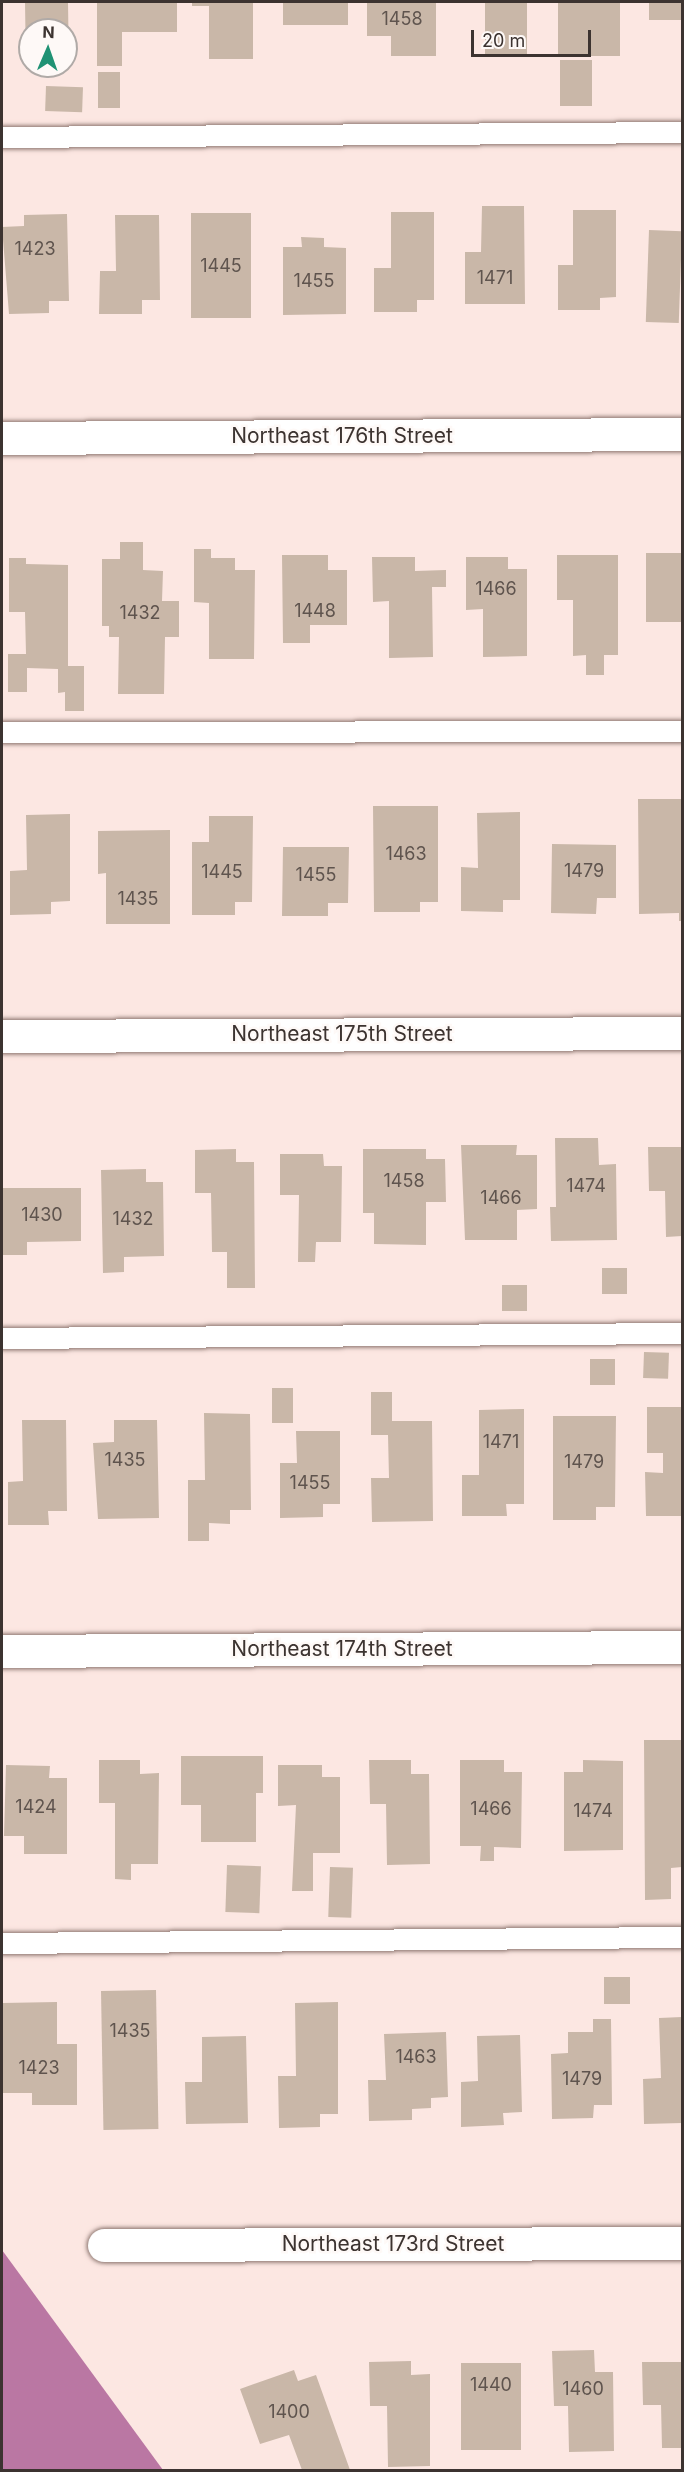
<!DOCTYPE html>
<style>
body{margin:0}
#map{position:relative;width:684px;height:2472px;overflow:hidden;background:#fce7e2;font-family:Inter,sans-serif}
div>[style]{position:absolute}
.water>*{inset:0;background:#ba77a3}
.building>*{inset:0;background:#c9b7a8;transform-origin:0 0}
.roads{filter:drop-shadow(0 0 2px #907973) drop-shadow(0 0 2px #907973)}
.lane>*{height:21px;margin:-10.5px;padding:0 10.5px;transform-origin:10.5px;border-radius:10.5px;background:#fff}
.street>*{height:33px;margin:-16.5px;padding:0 16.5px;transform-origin:16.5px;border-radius:16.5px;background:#fff}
span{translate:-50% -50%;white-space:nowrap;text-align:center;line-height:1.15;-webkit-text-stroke:5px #fef9f7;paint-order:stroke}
.number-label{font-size:18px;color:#5f544e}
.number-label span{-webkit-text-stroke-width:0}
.street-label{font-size:21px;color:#3c3330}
.frame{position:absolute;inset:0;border:3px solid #3c3330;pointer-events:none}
.north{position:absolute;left:18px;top:18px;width:60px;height:60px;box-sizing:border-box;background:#fef9f7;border:2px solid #b0aaa7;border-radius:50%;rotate:2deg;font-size:16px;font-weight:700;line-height:24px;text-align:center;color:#3c3330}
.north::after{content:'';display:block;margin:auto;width:21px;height:27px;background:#209274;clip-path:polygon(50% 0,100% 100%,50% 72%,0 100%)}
.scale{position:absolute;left:471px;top:30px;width:120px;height:27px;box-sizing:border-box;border:3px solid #3c3330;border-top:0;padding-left:8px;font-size:18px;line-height:21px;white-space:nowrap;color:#3c3330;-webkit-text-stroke:4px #fef9f7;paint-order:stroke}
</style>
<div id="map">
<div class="water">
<i style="clip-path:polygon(2px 2250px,163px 2470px,2px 2470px)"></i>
</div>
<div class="building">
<i style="clip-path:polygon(evenodd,25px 2px,68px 2px,69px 69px,26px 69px,25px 2px,30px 30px,66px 30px,66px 66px,30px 66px,30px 30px)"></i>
<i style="clip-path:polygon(97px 2px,177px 2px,177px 32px,122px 32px,122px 66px,97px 66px)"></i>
<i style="clip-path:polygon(192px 2px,253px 2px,253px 59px,209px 59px,209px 6px,192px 6px)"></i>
<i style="left:283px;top:2px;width:65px;height:23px"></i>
<i style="clip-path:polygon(367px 2px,436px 2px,436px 56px,391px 56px,391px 36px,367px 36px)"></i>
<i style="left:485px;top:2px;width:42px;height:53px"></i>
<i style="left:558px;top:2px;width:62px;height:54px"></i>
<i style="left:649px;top:2px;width:33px;height:18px"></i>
<i style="left:560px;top:60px;width:32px;height:46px"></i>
<i style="left:98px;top:72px;width:22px;height:36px"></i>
<i style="left:46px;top:86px;width:37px;height:25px;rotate:2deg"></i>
<i style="clip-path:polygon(482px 206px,524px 206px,525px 304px,465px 304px,465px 252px,481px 252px)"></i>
<i style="clip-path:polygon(573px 210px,616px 210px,616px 297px,600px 298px,600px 310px,558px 310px,558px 265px,573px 265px)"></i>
<i style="clip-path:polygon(391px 212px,434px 212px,434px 300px,417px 300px,417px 312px,374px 312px,374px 268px,391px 268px)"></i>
<i style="left:191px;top:213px;width:60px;height:105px"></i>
<i style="clip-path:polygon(67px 214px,69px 301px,49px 301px,49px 313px,9px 314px,2px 227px,24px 226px,24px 215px)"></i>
<i style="clip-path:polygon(115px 215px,159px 215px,160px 300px,142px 300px,142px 314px,99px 314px,100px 271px,116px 271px)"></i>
<i style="left:649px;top:230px;width:33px;height:92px;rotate:2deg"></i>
<i style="clip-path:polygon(301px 237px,324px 238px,324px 247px,346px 248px,346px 314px,283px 315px,283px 247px,302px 247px)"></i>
<i style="clip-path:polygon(120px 542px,143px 542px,143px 570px,163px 571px,162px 601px,179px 601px,179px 637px,165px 637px,164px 694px,118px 694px,119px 637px,109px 637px,109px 626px,102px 626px,102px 559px,120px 559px)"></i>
<i style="clip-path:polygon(194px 549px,211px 549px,211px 558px,235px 558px,235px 570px,255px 570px,254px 659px,209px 659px,209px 603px,194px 602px)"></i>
<i style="left:682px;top:553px;width:69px;height:36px;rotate:90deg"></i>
<i style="clip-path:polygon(282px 555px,328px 555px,328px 570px,347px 570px,347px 625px,310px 625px,310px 643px,283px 643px)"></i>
<i style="clip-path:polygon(557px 555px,618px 555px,618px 655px,604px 655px,604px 675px,586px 675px,586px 655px,573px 656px,573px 600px,557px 600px)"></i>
<i style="clip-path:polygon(372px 557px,415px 557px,415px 571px,446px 570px,446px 587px,432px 587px,433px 657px,389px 658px,389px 601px,373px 602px)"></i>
<i style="clip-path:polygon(466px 557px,508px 557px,508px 569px,527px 569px,527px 656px,483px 657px,483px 609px,466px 610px)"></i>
<i style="clip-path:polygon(9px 558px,26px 558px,26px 564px,68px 565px,68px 666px,84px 666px,84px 711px,65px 711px,65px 692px,58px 693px,58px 669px,27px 668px,27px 692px,8px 692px,8px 654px,26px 654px,25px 612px,9px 612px)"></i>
<i style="clip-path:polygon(638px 799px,682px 799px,682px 921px,679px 921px,679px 913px,639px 914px)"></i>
<i style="clip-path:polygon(373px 806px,438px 806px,438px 902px,420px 902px,420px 912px,374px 912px)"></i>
<i style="clip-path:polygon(520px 812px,520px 900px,503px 900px,503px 912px,461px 911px,461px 867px,478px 868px,477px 813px)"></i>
<i style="clip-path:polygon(70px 814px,70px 901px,51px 902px,51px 914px,10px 915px,10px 871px,27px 870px,26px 815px)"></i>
<i style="clip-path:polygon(209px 816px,253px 816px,252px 902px,235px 902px,235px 915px,192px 915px,192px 842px,209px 842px)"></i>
<i style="clip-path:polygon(170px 830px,170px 924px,106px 924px,106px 873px,98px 874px,98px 831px)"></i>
<i style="clip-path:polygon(552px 844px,616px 845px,616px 898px,597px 898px,596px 914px,551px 913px)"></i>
<i style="clip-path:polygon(283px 847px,349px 847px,348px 903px,328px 903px,328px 916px,282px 916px)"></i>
<i style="clip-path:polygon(555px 1138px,598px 1138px,599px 1165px,616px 1164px,617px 1240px,551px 1241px,550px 1207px,556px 1207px)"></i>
<i style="clip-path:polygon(461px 1145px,517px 1145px,516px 1155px,537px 1155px,537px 1209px,517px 1210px,517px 1240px,465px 1240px)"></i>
<i style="clip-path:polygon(648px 1147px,682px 1147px,682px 1236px,666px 1237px,665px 1191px,649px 1191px)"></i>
<i style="clip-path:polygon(236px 1149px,236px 1162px,254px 1162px,255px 1288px,227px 1288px,227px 1252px,212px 1252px,211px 1193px,195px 1193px,195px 1150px)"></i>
<i style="clip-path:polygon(363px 1149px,426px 1149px,426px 1159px,445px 1159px,446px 1202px,426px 1202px,426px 1245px,374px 1244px,374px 1213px,363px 1213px)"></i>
<i style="clip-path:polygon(280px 1154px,323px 1154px,324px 1166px,342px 1166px,341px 1242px,316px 1242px,315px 1262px,298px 1262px,299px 1195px,280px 1195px)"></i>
<i style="clip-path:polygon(146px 1169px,146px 1182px,163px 1182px,164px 1256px,124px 1257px,124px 1272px,103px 1273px,101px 1170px)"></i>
<i style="clip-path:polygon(3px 1188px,81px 1188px,81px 1241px,27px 1242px,27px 1255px,3px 1255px)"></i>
<i style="left:602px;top:1268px;width:25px;height:26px"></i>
<i style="left:502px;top:1285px;width:25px;height:26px"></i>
<i style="left:644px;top:1352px;width:25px;height:26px;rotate:2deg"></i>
<i style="left:590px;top:1359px;width:25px;height:26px"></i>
<i style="left:272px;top:1388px;width:21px;height:35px"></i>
<i style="clip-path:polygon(371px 1392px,392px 1392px,392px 1421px,432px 1421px,433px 1521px,372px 1522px,371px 1478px,389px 1478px,388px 1435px,371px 1435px)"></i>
<i style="clip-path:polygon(647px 1407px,682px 1407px,682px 1516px,646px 1516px,645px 1472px,663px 1473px,663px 1453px,647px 1453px)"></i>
<i style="clip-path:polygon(524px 1409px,524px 1504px,506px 1504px,507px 1516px,462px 1516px,462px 1475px,479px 1475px,479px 1410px)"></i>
<i style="clip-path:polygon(204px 1413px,250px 1414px,251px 1510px,230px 1510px,230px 1524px,209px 1523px,209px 1541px,188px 1541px,188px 1480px,205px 1480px)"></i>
<i style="clip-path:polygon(553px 1416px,616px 1416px,615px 1507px,596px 1507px,596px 1520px,553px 1520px)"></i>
<i style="clip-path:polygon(22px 1420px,66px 1420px,67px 1511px,48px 1511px,49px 1525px,8px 1525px,8px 1482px,23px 1481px)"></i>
<i style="clip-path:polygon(114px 1420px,157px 1420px,159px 1518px,98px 1519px,93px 1443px,114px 1442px)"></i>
<i style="clip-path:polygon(296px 1431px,340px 1431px,340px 1504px,323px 1504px,323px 1517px,280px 1518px,280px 1463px,297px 1463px)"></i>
<i style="clip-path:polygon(644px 1740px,682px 1740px,682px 1867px,671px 1868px,671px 1899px,645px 1900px)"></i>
<i style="clip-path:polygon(181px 1756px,263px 1756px,263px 1793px,256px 1793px,256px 1842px,201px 1842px,201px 1805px,181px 1805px)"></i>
<i style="clip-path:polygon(99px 1760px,140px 1760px,140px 1774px,159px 1773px,158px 1864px,131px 1864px,131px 1880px,115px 1879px,115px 1803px,99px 1803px)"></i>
<i style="clip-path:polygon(369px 1760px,411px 1760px,411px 1774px,429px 1774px,430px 1864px,387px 1865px,386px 1804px,370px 1804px)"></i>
<i style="clip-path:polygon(460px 1760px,504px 1760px,504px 1772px,522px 1772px,521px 1848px,494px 1847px,494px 1861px,480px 1861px,481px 1846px,460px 1846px)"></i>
<i style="clip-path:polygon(583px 1760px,623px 1761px,623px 1850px,564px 1851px,564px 1772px,583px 1772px)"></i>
<i style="clip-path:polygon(6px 1765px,50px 1766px,49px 1778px,67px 1778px,67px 1854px,24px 1854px,24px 1836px,4px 1836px)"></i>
<i style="clip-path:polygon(278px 1765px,322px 1765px,322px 1777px,340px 1777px,340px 1853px,313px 1853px,313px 1891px,292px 1891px,296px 1805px,278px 1806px)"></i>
<i style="left:227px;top:1865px;width:34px;height:47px;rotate:2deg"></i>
<i style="left:330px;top:1867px;width:23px;height:50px;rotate:2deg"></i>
<i style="left:604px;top:1977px;width:26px;height:27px"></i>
<i style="left:156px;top:1990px;width:139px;height:55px;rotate:89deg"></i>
<i style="clip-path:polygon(57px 2002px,57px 2044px,77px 2044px,77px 2105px,32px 2105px,32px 2093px,2px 2093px,2px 2003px)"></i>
<i style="clip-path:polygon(338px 2002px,338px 2114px,320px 2114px,320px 2127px,279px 2128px,278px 2076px,296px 2076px,295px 2003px)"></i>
<i style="clip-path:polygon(682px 2017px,682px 2123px,644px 2124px,643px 2079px,661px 2078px,659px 2018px)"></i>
<i style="clip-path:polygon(593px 2019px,611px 2019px,612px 2105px,594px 2105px,593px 2118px,552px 2119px,551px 2054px,568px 2053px,568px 2032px,593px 2032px)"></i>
<i style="clip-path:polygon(446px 2032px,448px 2097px,431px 2098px,431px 2108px,412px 2109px,412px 2120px,369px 2121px,368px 2080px,386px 2080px,384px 2034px)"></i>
<i style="clip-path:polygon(520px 2035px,522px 2112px,503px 2113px,504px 2125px,461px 2127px,461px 2082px,478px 2081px,477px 2036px)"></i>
<i style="clip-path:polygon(246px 2036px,248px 2123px,186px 2124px,185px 2082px,202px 2082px,202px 2037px)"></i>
<i style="clip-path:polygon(594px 2350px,595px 2372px,613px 2372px,614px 2451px,569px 2452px,568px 2406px,554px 2406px,552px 2351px)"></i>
<i style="clip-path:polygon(411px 2361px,411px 2375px,430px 2374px,430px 2466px,388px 2467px,387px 2406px,370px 2406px,369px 2362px)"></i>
<i style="clip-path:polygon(642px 2362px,682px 2362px,682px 2448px,662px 2448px,661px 2405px,643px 2405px)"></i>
<i style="left:461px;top:2363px;width:60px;height:87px"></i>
<i style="clip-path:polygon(294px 2370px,298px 2381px,316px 2375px,350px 2470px,302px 2470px,289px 2435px,260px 2444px,240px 2389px)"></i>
</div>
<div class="roads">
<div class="lane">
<i style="left:2px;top:137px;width:680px;rotate:-0.42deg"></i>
<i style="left:2px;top:732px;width:680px;rotate:-0.08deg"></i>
<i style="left:2px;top:1338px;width:680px;rotate:-0.42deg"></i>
<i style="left:2px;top:1943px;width:680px;rotate:-0.51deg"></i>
</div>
<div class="street">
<i style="left:2px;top:438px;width:680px;rotate:-0.34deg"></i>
<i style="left:2px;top:1036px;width:680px;rotate:-0.25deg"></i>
<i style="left:2px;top:1651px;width:680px;rotate:-0.34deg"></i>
<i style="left:104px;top:2245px;width:578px;rotate:-0.2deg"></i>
</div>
</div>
<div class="number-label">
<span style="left:402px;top:19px">1458</span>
<span style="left:35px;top:249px">1423</span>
<span style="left:221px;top:266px">1445</span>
<span style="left:495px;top:278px">1471</span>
<span style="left:314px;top:281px">1455</span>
<span style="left:496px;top:589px">1466</span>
<span style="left:315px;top:611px">1448</span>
<span style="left:140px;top:613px">1432</span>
<span style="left:406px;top:854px">1463</span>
<span style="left:584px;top:871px">1479</span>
<span style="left:222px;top:872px">1445</span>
<span style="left:316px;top:875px">1455</span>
<span style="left:138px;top:899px">1435</span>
<span style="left:404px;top:1181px">1458</span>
<span style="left:586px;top:1186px">1474</span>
<span style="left:501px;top:1198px">1466</span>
<span style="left:42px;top:1215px">1430</span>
<span style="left:133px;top:1219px">1432</span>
<span style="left:501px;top:1442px">1471</span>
<span style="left:125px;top:1460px">1435</span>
<span style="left:584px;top:1462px">1479</span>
<span style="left:310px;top:1483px">1455</span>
<span style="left:36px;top:1807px">1424</span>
<span style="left:491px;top:1809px">1466</span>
<span style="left:593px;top:1811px">1474</span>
<span style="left:130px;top:2031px">1435</span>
<span style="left:416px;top:2057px">1463</span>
<span style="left:39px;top:2068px">1423</span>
<span style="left:582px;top:2079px">1479</span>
<span style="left:491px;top:2385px">1440</span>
<span style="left:583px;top:2389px">1460</span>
<span style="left:289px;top:2412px">1400</span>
</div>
<div class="street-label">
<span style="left:342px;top:436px">Northeast 176th Street</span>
<span style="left:342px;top:1034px">Northeast 175th Street</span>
<span style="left:342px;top:1649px">Northeast 174th Street</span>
<span style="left:393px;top:2244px">Northeast 173rd Street</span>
</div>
<div class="frame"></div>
<div class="north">N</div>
<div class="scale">20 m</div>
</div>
